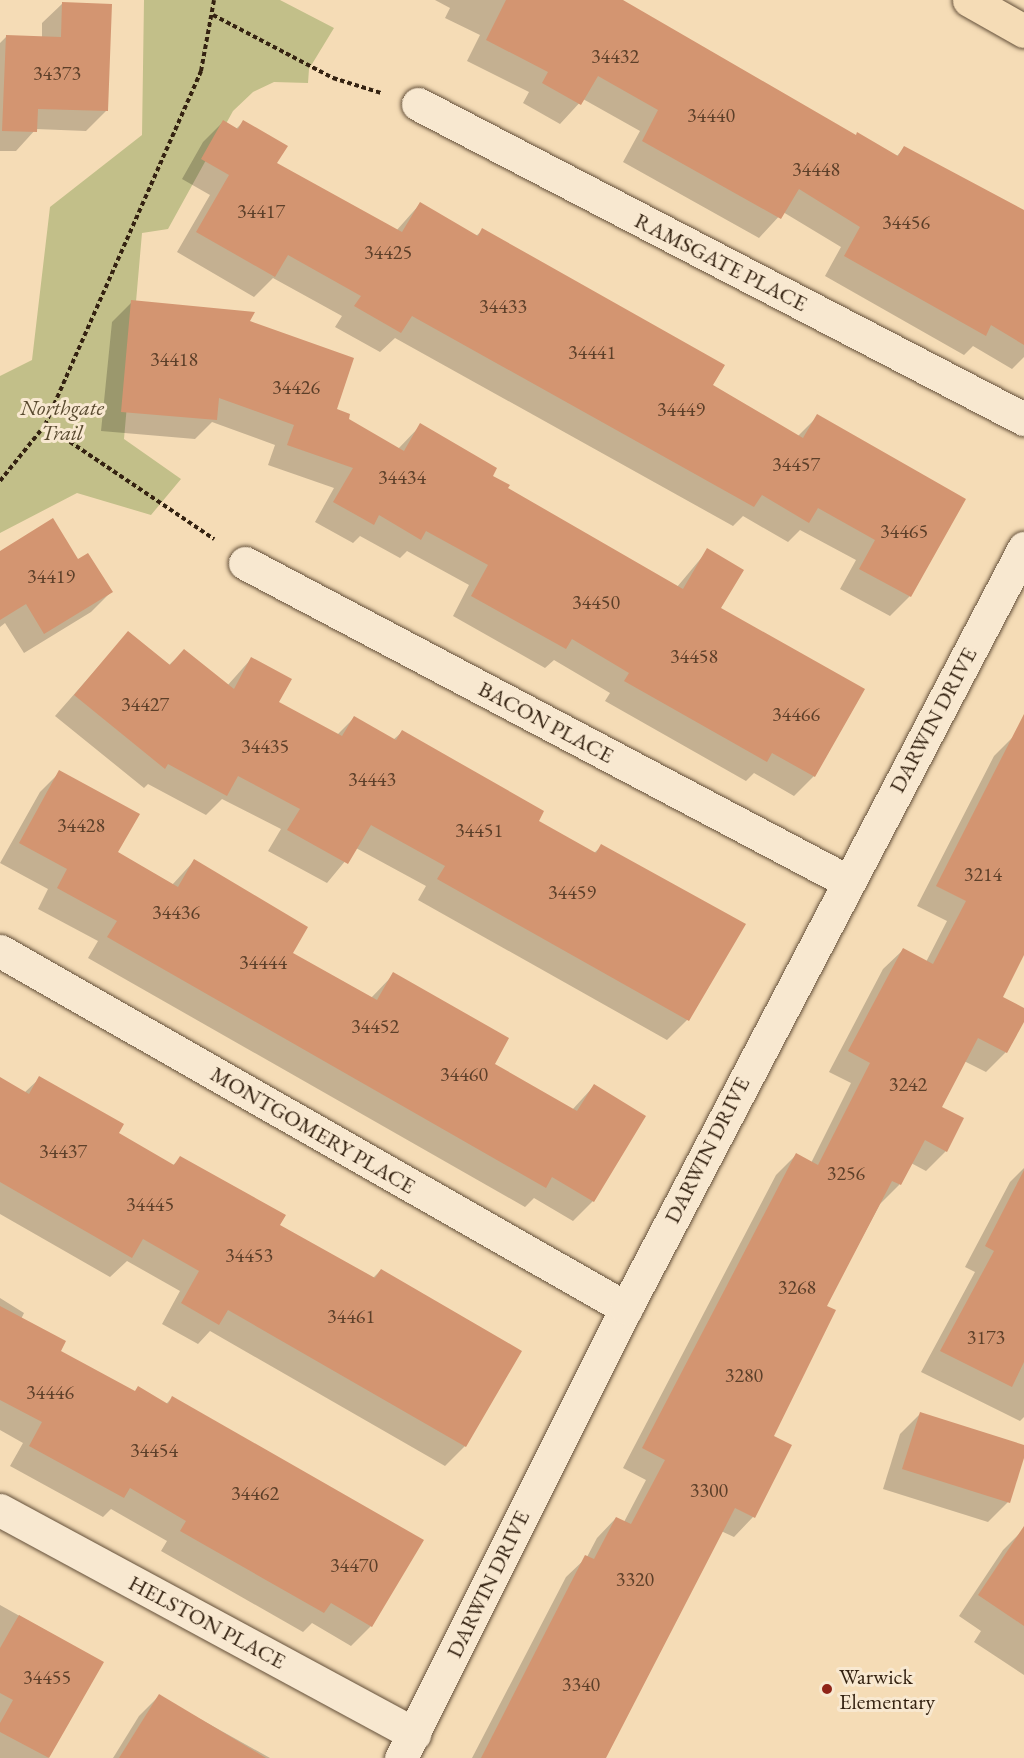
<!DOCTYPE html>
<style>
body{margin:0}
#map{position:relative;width:1024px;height:1758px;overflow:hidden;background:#f5dcb6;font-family:"EB Garamond",serif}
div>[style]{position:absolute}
.green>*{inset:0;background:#c2bf89}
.shadow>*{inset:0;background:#0003}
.building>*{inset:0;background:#d39571}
.path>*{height:4px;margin-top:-2px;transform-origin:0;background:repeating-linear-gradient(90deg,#342211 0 4.5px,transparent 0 7.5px)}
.roads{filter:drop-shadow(0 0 2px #64503a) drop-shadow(0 0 2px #64503a)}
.minor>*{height:33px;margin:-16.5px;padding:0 16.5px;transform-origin:16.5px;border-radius:16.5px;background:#f8e8d0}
.major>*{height:33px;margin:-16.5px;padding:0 16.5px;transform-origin:16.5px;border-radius:16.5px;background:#f5dcb6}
.dots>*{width:16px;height:16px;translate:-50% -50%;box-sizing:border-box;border:3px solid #f8e8d0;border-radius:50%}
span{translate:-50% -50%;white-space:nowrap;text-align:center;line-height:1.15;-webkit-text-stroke:6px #f8e8d0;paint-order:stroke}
.number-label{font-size:20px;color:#5c3f29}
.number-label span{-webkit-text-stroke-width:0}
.street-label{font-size:22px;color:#342211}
.park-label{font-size:22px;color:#58492f;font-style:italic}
.poi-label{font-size:22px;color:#342211}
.left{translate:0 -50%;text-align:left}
</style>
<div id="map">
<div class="green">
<i style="clip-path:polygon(144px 0,280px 0,334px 28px,309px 69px,308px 83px,274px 82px,253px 92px,233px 111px,168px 229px,142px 233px,124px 439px,181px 479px,151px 515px,77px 493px,0 533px,0 376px,32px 360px,50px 207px,142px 135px)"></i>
</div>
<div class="shadow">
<i style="clip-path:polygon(435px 0,620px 0,855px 136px,896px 157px,905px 147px,1024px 231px,1024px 357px,1012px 369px,973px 346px,964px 355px,825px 276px,841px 247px,783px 212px,759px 238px,623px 162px,640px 131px,583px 99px,560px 124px,523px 103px,529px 92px,467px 61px,480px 35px,445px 18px,450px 8px)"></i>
<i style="clip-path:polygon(63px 3px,106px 111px,86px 131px,36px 129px,16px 151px,0 151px,0 43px,7px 36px,42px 38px,42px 23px)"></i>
<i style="clip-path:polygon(223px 122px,236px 129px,243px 122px,275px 164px,396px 231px,420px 204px,476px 236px,483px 230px,711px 386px,797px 437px,818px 416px,910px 596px,890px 616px,840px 589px,856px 560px,800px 530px,788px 542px,743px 516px,733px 526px,395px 338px,380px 352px,335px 327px,342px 316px,273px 278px,254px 297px,177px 252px,210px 195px,182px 179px,203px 142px)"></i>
<i style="clip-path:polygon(132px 302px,248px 322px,347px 420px,398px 449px,421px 425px,506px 488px,677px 587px,708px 550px,719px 609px,814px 776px,794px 796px,754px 773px,746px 781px,605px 701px,610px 693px,554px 660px,545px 668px,453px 616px,469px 585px,407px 551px,400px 558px,360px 536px,353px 543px,315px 522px,334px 488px,268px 465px,275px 445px,212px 422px,195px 439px,101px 431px,112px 322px)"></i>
<i style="clip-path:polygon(0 553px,78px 561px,111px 592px,91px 612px,24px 653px,5px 623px,0 627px)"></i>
<i style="clip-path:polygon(128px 633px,169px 665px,184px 651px,227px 686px,251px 659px,277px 703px,337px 735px,354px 718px,393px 740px,402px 732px,537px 821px,594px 853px,602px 846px,744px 924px,687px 1020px,667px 1040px,418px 900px,426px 886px,356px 848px,327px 883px,268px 851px,281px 829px,222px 799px,206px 815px,148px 784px,144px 788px,55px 716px)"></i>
<i style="clip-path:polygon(1014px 736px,1024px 741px,1024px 952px,1001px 998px,1024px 1010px,1024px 1019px,1006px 1052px,986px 1072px,964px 1061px,940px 1107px,946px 1151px,926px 1171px,911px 1163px,899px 1185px,880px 1204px,825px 1307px,772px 1437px,753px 1517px,734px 1537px,721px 1531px,603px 1758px,472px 1758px,566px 1577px,587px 1557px,597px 1538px,616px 1518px,624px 1522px,646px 1480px,623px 1468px,776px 1175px,796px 1155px,811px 1163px,851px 1083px,829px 1072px,883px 969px,903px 950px,926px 962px,947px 921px,917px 906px,994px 756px)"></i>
<i style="clip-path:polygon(60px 772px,116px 853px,172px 885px,194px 861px,291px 953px,371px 998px,394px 974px,493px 1065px,572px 1110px,594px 1086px,593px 1201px,573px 1221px,534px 1198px,525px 1207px,88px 958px,98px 941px,38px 909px,48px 889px,0 863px,40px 792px)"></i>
<i style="clip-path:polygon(0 1078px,24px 1093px,40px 1078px,117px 1133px,172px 1166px,181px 1158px,278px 1225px,372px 1279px,381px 1270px,465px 1446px,445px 1466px,210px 1331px,198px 1344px,162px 1324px,180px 1291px,127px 1261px,110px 1277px,0 1214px)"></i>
<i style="clip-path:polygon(1024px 1168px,1024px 1417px,1020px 1421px,921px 1372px,975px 1272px,965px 1267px,1010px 1182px)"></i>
<i style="clip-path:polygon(0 1298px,24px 1313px,21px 1319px,59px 1351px,135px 1392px,166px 1404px,173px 1397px,371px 1626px,351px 1646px,312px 1623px,303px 1632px,161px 1551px,167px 1541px,111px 1509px,103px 1517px,10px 1466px,23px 1443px,0 1430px)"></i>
<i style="clip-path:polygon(920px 1414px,1024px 1446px,1008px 1502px,988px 1522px,883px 1489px,900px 1434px)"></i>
<i style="clip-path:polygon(1023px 1530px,1024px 1531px,1024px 1675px,974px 1642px,981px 1631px,959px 1616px,1003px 1550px)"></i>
<i style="clip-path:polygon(0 1605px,102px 1662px,48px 1758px,0 1758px)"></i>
<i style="clip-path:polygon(159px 1696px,270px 1758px,113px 1758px,139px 1716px)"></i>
</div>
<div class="building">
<i style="clip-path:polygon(506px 0,623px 0,856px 135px,857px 132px,898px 156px,904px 146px,1024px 210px,1024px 345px,991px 325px,986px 336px,844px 256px,860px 227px,799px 189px,781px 219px,642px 141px,658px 110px,598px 76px,581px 105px,542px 83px,548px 72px,486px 40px)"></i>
<i style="clip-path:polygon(62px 2px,112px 4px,108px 111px,38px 109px,37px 132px,2px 131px,6px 35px,61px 37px)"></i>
<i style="clip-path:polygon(223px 120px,238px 129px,243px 120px,288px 146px,277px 163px,402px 232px,420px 202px,478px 236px,482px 228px,725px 365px,713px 385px,803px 438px,817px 414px,966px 499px,911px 597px,859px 569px,875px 540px,818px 508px,809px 523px,762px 495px,754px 507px,412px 316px,401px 333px,354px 306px,361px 296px,288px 255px,275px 277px,196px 232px,229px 175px,201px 159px)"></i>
<i style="clip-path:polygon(131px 300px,255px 312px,250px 321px,354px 358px,337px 409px,350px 414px,349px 419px,404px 451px,420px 423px,497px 468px,493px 476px,510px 485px,508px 488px,683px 589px,707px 548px,744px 570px,721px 608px,865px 689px,815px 777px,772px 753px,767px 762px,624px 681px,629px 673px,572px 639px,566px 649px,471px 596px,488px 565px,426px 531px,421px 540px,379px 515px,374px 525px,333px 502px,353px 468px,287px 445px,294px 425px,219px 398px,217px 420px,121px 412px)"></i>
<i style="clip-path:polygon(53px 518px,78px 559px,88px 553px,113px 592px,44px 634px,26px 604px,0 620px,0 551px)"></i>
<i style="clip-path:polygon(128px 631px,170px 665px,184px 649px,234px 689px,251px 657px,292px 679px,279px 702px,342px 736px,354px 716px,396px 740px,402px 730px,544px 811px,539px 821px,596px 853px,601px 844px,746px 924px,689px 1021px,437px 879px,445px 866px,371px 825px,348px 864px,287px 830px,300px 809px,238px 776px,227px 796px,168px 764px,165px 769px,74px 695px)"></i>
<i style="clip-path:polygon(1024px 714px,1024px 955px,1003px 997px,1024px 1008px,1024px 1022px,1007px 1053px,978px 1038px,942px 1107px,964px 1118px,947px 1152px,925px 1140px,901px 1185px,892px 1181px,827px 1306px,836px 1310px,774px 1436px,792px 1445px,755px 1518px,735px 1508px,606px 1758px,481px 1758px,585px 1555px,594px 1559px,616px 1517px,631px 1524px,665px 1460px,642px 1448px,796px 1153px,818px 1165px,870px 1063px,848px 1051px,903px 948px,933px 964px,966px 901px,936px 886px)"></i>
<i style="clip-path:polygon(59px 770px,140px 814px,118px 852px,178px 887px,194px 859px,308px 927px,293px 953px,377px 1000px,393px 972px,509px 1038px,495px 1064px,577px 1111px,594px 1084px,646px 1116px,594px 1202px,552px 1177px,546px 1188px,107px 937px,117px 921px,57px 888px,67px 869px,19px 843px)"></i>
<i style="clip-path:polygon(39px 1076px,124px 1124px,119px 1133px,174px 1165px,180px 1156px,286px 1215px,280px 1225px,375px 1278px,381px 1269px,522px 1351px,466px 1447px,228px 1310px,219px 1325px,181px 1303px,199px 1271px,143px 1239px,132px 1258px,0 1182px,0 1077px,29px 1094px)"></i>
<i style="clip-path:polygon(1024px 1170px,1024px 1362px,1012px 1387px,940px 1351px,994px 1251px,985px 1246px)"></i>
<i style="clip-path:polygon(0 1306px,66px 1341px,61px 1351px,135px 1391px,138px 1386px,168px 1404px,172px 1396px,424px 1540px,372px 1627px,331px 1603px,324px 1613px,180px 1531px,186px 1521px,130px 1488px,124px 1498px,29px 1446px,42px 1422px,0 1400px)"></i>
<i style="clip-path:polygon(920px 1412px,1024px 1445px,1024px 1458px,1010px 1503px,902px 1469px)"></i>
<i style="clip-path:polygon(1024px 1526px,1024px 1626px,978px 1595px)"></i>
<i style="clip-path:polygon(19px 1615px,104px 1662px,49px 1758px,0 1732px,0 1723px,13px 1700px,0 1693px,0 1648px)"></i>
<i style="clip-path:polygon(159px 1694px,266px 1758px,119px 1758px)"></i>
</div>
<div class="path">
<i style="left:213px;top:15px;width:136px;rotate:27.7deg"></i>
<i style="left:333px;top:78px;width:50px;rotate:17.4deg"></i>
<i style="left:45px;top:425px;width:204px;rotate:34deg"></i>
<i style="left:0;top:481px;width:72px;rotate:-51.2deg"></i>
<i style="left:45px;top:425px;width:387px;rotate:-66.2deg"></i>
<i style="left:201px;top:71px;width:72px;rotate:-79.6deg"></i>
</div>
<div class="roads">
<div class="minor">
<i style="left:418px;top:104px;width:683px;rotate:27.47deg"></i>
<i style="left:245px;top:563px;width:681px;rotate:27.84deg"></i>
<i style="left:0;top:951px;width:721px;rotate:29.7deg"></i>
<i style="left:0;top:1510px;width:471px;rotate:28.4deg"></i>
<i style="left:401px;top:1758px;width:503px;rotate:-63.43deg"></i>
<i style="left:626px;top:1308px;width:858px;rotate:-62.36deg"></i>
</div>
<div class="major">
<i style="left:969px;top:0;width:63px;rotate:29.4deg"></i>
</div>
</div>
<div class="dots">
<i style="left:827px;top:1689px;background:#8f2418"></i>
</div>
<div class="number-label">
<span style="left:615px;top:56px">34432</span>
<span style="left:57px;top:73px">34373</span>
<span style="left:711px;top:115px">34440</span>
<span style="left:816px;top:169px">34448</span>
<span style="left:261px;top:211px">34417</span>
<span style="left:906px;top:222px">34456</span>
<span style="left:388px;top:252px">34425</span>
<span style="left:503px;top:306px">34433</span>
<span style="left:592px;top:352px">34441</span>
<span style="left:174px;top:359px">34418</span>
<span style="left:296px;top:387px">34426</span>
<span style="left:681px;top:409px">34449</span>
<span style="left:796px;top:464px">34457</span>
<span style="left:402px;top:477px">34434</span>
<span style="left:904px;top:531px">34465</span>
<span style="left:51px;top:576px">34419</span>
<span style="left:596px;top:602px">34450</span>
<span style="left:694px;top:656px">34458</span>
<span style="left:145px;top:704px">34427</span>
<span style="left:796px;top:714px">34466</span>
<span style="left:265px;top:746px">34435</span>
<span style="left:372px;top:779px">34443</span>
<span style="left:81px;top:825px">34428</span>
<span style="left:479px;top:830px">34451</span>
<span style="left:983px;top:874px">3214</span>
<span style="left:572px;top:892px">34459</span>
<span style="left:176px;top:912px">34436</span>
<span style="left:263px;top:962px">34444</span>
<span style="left:375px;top:1026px">34452</span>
<span style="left:464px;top:1074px">34460</span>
<span style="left:908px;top:1084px">3242</span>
<span style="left:63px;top:1151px">34437</span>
<span style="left:846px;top:1173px">3256</span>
<span style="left:150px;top:1204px">34445</span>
<span style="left:249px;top:1255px">34453</span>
<span style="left:797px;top:1287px">3268</span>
<span style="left:351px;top:1316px">34461</span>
<span style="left:986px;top:1337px">3173</span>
<span style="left:744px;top:1375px">3280</span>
<span style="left:50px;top:1392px">34446</span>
<span style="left:154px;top:1450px">34454</span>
<span style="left:709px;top:1490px">3300</span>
<span style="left:255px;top:1493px">34462</span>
<span style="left:354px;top:1565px">34470</span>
<span style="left:635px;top:1579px">3320</span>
<span style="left:47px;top:1677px">34455</span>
<span style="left:581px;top:1684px">3340</span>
</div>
<div class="street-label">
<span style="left:721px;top:262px;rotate:27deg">RAMSGATE PLACE</span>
<span style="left:933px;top:720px;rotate:-62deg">DARWIN DRIVE</span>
<span style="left:546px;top:722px;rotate:28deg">BACON PLACE</span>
<span style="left:313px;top:1130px;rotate:30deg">MONTGOMERY PLACE</span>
<span style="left:707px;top:1150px;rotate:-63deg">DARWIN DRIVE</span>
<span style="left:488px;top:1584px;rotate:-64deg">DARWIN DRIVE</span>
<span style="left:207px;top:1622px;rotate:28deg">HELSTON PLACE</span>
</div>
<div class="park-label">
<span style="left:62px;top:420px">Northgate<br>Trail</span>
</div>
<div class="poi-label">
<span class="left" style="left:839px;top:1689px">Warwick<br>Elementary</span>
</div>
</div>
